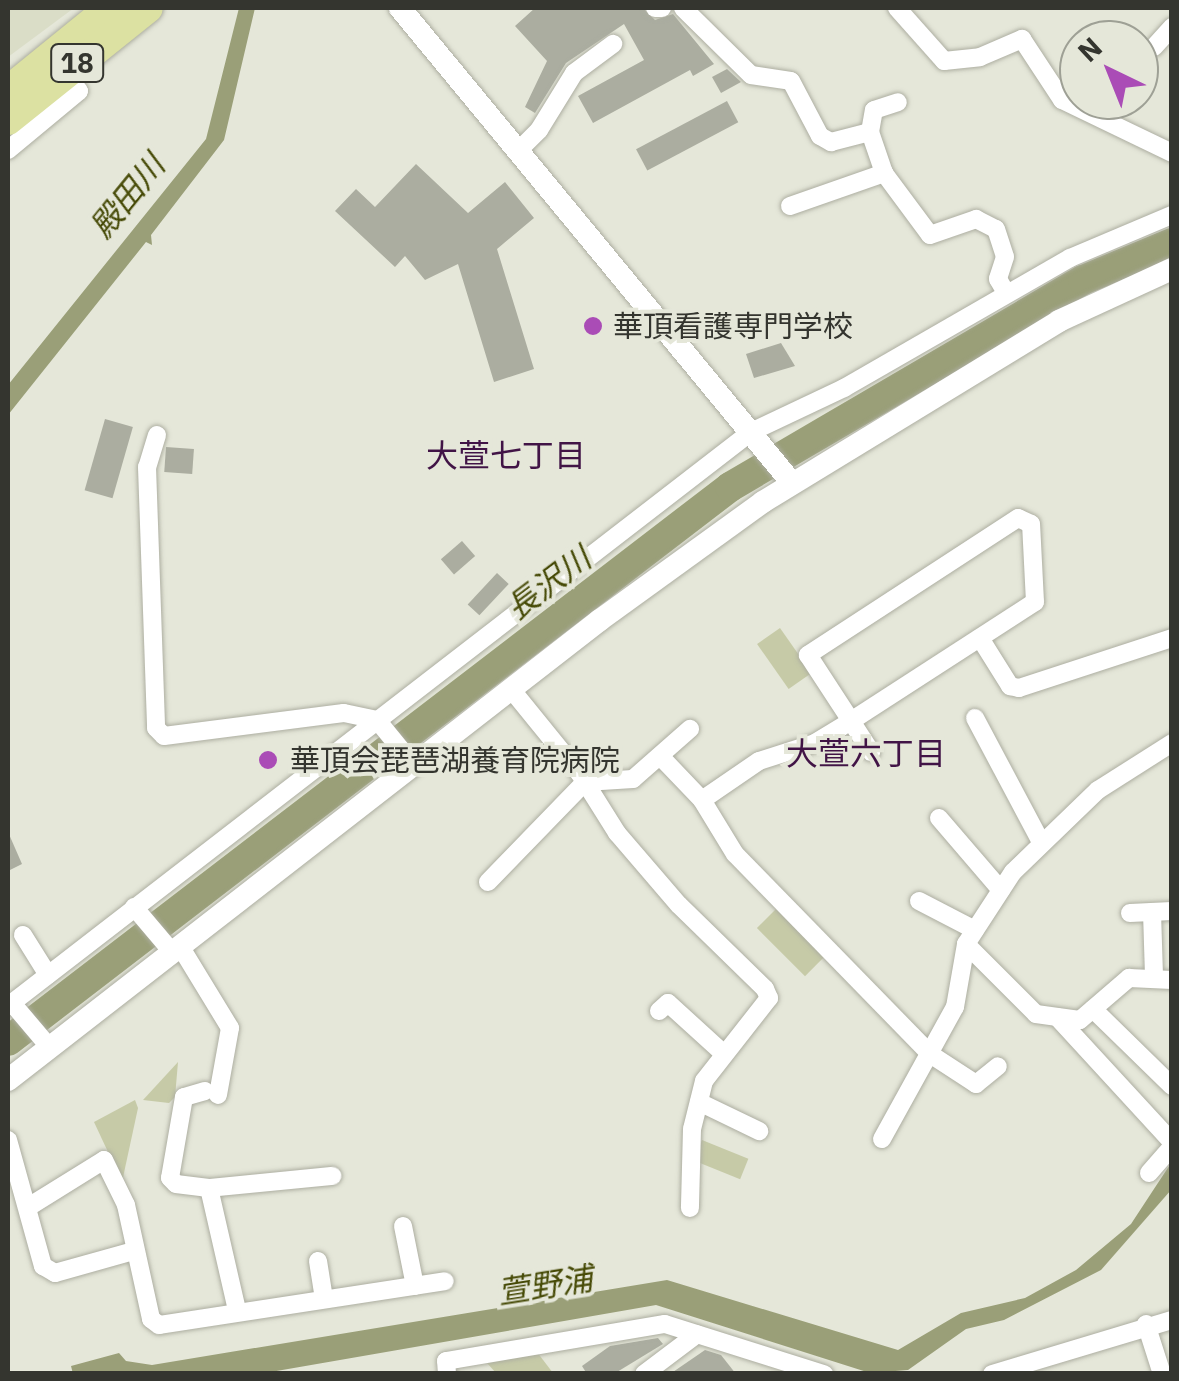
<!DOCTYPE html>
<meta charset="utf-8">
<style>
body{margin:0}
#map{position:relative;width:1179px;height:1381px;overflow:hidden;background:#e5e7d9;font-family:"IBM Plex Sans","Noto Sans JP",sans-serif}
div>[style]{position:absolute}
.built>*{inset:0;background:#daddc7}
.green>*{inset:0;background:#c6caa7;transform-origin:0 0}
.water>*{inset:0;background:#9a9f78}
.river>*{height:30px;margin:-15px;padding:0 15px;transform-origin:15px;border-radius:15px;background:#9a9f78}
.building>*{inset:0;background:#abada0;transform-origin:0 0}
.roads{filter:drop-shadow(0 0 2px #adaea1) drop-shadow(0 0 2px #adaea1)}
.minor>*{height:18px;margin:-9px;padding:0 9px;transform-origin:9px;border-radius:9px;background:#fff}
.tertiary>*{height:22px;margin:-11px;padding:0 11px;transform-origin:11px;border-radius:11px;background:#fff}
.primary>*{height:30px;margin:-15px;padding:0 15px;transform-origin:15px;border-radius:15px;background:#dce1a2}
.dots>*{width:28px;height:28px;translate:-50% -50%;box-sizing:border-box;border:5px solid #e5e7d9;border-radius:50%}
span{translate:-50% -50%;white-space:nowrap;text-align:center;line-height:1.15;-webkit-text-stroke:8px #e5e7d9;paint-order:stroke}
.shield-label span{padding:2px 8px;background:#e5e7d9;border:2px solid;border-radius:8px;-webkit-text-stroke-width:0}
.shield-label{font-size:28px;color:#34352f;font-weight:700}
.poi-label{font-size:30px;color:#34352f}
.left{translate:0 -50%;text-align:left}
.water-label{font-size:32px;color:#464a06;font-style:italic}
.neighbourhood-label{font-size:32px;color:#411446}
.frame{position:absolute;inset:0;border:10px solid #34352f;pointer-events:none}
.north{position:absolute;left:1059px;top:20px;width:100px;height:100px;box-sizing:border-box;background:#e5e7d9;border:2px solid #9ea095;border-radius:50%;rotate:317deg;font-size:28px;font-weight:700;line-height:40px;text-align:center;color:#34352f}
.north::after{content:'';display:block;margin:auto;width:35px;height:45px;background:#aa4cb6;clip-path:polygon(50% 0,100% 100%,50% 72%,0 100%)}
</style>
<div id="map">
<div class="built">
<i style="clip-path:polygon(8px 8px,74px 8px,8px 57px)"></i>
</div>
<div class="green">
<i style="left:780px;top:628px;width:55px;height:28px;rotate:55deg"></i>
<i style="left:776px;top:909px;width:68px;height:27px;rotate:45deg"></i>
<i style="clip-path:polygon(178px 1062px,175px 1097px,169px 1103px,143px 1100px)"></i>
<i style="clip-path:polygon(135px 1100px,138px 1108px,122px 1182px,94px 1122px)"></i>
<i style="left:702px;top:1140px;width:50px;height:22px;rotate:22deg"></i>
<i style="clip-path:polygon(537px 1352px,553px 1373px,496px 1373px,487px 1363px)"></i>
</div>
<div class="water">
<i style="clip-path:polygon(239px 8px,255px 8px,224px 140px,151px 235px,152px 245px,146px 242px,8px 415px,8px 385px,206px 139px)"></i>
<i style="clip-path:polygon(1171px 1163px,1171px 1190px,1101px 1270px,1004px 1320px,966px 1329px,908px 1370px,870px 1373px,656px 1305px,265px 1373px,73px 1374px,71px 1366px,119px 1353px,126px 1361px,152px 1365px,667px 1280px,898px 1350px,961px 1313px,1025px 1298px,1076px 1270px,1131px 1224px)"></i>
</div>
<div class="river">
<i style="left:8px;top:1041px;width:910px;rotate:-37.5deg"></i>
<i style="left:730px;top:487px;width:409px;rotate:-30.4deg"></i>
<i style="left:1083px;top:280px;width:96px;rotate:-22.6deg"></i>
</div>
<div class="building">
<i style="clip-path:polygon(535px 8px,643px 8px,655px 20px,673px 14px,714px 64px,693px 76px,690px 70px,593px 123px,578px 96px,644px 60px,624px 24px,566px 63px,535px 113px,525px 107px,547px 61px,515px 26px)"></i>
<i style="clip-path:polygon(727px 69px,741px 82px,721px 93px,712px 77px)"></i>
<i style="left:727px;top:101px;width:24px;height:103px;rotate:62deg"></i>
<i style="clip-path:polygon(416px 164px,468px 213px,505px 182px,534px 218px,497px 249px,534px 369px,494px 382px,458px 264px,425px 280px,405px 256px,395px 267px,335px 211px,356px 189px,375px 207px)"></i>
<i style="clip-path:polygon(781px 343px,795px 366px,754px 378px,746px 354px)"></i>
<i style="left:105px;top:419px;width:29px;height:74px;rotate:16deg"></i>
<i style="left:166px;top:447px;width:28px;height:25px;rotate:4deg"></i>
<i style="left:462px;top:541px;width:20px;height:28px;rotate:49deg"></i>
<i style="left:497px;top:573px;width:16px;height:43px;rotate:43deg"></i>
<i style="clip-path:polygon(8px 832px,22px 864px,8px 871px)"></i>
<i style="clip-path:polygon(658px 1338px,663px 1344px,617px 1372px,587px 1374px,582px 1366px,610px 1346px)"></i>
<i style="clip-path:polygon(705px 1350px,721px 1355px,736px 1374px,670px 1374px)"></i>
</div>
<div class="roads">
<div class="minor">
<i style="left:655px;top:8px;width:7px"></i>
<i style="left:683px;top:8px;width:95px;rotate:44.6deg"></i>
<i style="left:751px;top:75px;width:40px;rotate:8.5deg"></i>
<i style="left:791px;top:81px;width:62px;rotate:62.2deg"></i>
<i style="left:820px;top:136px;width:13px;rotate:29deg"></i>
<i style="left:831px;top:142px;width:40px;rotate:-14.4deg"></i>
<i style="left:870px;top:132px;width:43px;rotate:71.1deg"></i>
<i style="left:884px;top:173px;width:77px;rotate:53.4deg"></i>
<i style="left:930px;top:235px;width:49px;rotate:-19.2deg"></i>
<i style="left:976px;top:219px;width:22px;rotate:27deg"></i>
<i style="left:996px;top:229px;width:29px;rotate:72deg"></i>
<i style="left:1005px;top:257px;width:23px;rotate:108deg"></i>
<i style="left:998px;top:279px;width:16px;rotate:60deg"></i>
<i style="left:897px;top:8px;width:71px;rotate:48.4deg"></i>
<i style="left:944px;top:61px;width:36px;rotate:-6deg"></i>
<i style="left:980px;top:57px;width:46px;rotate:-23.2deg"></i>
<i style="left:1022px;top:39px;width:73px;rotate:56.7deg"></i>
<i style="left:1062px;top:100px;width:122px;rotate:25.7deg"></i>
<i style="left:1154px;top:47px;width:27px;rotate:-48deg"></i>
<i style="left:870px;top:132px;width:22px;rotate:-80deg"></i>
<i style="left:874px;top:110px;width:25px;rotate:-18deg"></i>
<i style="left:8px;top:150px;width:92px;rotate:-39.7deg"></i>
<i style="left:79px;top:91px;width:30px;rotate:-127deg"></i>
<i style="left:518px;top:151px;width:30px;rotate:-45deg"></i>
<i style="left:539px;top:130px;width:67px;rotate:-58.4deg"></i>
<i style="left:574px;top:73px;width:49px;rotate:-36.6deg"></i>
<i style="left:790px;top:206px;width:100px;rotate:-19.3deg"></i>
<i style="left:157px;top:435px;width:34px;rotate:107deg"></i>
<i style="left:147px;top:467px;width:261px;rotate:88deg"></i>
<i style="left:156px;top:728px;width:11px;rotate:45deg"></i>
<i style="left:164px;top:736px;width:181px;rotate:-7.3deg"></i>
<i style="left:344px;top:713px;width:34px;rotate:12deg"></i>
<i style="left:377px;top:720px;width:57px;rotate:50.7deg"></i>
<i style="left:980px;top:638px;width:57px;rotate:58deg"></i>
<i style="left:1010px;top:686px;width:9px;rotate:13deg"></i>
<i style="left:1019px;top:688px;width:161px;rotate:-18.1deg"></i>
<i style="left:511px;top:689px;width:109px;rotate:50.9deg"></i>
<i style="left:580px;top:774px;width:70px;rotate:57.9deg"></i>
<i style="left:617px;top:833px;width:95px;rotate:49.3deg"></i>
<i style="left:679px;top:905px;width:120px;rotate:44.3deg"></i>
<i style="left:765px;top:989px;width:10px;rotate:66deg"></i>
<i style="left:769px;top:998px;width:105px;rotate:128.1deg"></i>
<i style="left:704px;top:1081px;width:49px;rotate:104deg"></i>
<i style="left:692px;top:1129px;width:79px;rotate:91.5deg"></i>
<i style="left:975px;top:718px;width:138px;rotate:62deg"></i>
<i style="left:660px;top:756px;width:61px;rotate:46.3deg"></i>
<i style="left:702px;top:800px;width:63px;rotate:58.6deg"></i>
<i style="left:735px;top:854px;width:279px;rotate:45.7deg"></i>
<i style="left:930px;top:1054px;width:55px;rotate:33.1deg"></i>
<i style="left:976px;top:1084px;width:28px;rotate:-39deg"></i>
<i style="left:702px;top:800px;width:69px;rotate:-34.4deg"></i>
<i style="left:759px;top:761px;width:59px;rotate:-17.8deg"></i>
<i style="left:815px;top:743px;width:42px;rotate:-31.4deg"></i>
<i style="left:851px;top:721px;width:219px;rotate:-32.9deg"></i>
<i style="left:1035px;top:602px;width:78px;rotate:-92.9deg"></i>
<i style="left:1031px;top:524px;width:14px;rotate:-155deg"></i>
<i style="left:1018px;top:518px;width:251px;rotate:146.9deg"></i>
<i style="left:808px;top:655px;width:79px;rotate:56.9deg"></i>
<i style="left:851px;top:721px;width:37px;rotate:57deg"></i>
<i style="left:939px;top:818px;width:95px;rotate:49.3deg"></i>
<i style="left:488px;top:882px;width:139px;rotate:-45.9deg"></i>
<i style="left:585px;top:782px;width:48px;rotate:-3.6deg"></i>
<i style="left:633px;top:779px;width:76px;rotate:-41.3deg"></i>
<i style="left:919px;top:901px;width:63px;rotate:27.4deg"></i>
<i style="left:134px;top:907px;width:59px;rotate:49.8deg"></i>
<i style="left:1152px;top:912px;width:65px;rotate:88.2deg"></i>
<i style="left:1130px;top:913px;width:42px;rotate:-2.7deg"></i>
<i style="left:23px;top:935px;width:47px;rotate:58deg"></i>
<i style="left:966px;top:944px;width:99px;rotate:45deg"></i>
<i style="left:1036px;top:1014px;width:44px;rotate:7.8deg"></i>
<i style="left:1080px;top:1020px;width:65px;rotate:-40.6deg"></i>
<i style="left:1129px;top:978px;width:43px;rotate:2.7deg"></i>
<i style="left:180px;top:946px;width:96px;rotate:58.6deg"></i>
<i style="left:230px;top:1028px;width:68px;rotate:100.2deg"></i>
<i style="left:12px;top:1003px;width:59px;rotate:49.8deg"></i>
<i style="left:8px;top:1006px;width:939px;rotate:-37.69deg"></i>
<i style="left:751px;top:432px;width:103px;rotate:-25.3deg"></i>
<i style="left:844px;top:388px;width:261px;rotate:-29.9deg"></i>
<i style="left:1070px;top:258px;width:111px;rotate:-22.9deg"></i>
<i style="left:1093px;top:1009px;width:110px;rotate:44.3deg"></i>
<i style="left:659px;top:1011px;width:12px;rotate:-42deg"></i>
<i style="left:668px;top:1003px;width:76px;rotate:42.3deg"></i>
<i style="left:1057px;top:1017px;width:170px;rotate:47.4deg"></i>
<i style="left:205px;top:1091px;width:22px;rotate:164deg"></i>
<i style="left:184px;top:1097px;width:82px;rotate:99.8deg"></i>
<i style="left:170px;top:1178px;width:8px;rotate:45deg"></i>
<i style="left:176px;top:1184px;width:33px;rotate:7deg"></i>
<i style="left:209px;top:1188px;width:124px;rotate:-5.6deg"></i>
<i style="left:699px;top:1102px;width:67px;rotate:25.8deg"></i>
<i style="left:882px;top:1139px;width:151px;rotate:-61.1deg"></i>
<i style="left:955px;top:1007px;width:64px;rotate:-80.1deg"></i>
<i style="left:966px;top:944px;width:86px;rotate:-56.9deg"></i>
<i style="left:1013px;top:872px;width:118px;rotate:-44deg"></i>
<i style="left:1098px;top:790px;width:88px;rotate:-32.4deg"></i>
<i style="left:8px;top:1140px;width:131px;rotate:74.5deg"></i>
<i style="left:43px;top:1266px;width:14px;rotate:30deg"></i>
<i style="left:55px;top:1273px;width:82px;rotate:-15.6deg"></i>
<i style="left:1149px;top:1173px;width:35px;rotate:-49deg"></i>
<i style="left:209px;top:1188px;width:125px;rotate:77.1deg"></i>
<i style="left:30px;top:1206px;width:87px;rotate:-31.9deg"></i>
<i style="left:104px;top:1160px;width:50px;rotate:63.9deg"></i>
<i style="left:126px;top:1205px;width:117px;rotate:77.6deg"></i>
<i style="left:151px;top:1319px;width:10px;rotate:37deg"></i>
<i style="left:159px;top:1325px;width:289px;rotate:-8.7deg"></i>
<i style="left:403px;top:1226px;width:61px;rotate:78.7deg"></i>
<i style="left:318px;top:1261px;width:38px;rotate:81deg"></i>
<i style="left:1146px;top:1324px;width:52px;rotate:72.3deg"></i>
<i style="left:447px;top:1374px;width:13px;rotate:-94deg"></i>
<i style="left:446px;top:1361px;width:222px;rotate:-9.6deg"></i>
<i style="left:665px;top:1324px;width:167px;rotate:17.5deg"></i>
<i style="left:644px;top:1374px;width:66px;rotate:-37deg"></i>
<i style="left:992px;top:1374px;width:188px;rotate:-16.7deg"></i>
</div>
<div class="tertiary">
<i style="left:400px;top:8px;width:616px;rotate:50.47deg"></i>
<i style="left:8px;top:1080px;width:750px;rotate:-37.85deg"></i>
<i style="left:600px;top:620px;width:201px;rotate:-35.9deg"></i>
<i style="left:763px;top:502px;width:347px;rotate:-31.4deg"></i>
<i style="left:1059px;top:321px;width:124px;rotate:-24.7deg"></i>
</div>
<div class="primary">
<i style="left:8px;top:91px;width:132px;rotate:-39.1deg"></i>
<i style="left:8px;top:120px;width:179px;rotate:-38.7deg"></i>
</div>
</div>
<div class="dots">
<i style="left:593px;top:326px;background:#aa4cb6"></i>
<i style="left:268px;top:760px;background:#aa4cb6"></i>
</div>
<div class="shield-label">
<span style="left:77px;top:63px">18</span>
</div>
<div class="poi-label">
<span class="left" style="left:613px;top:326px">華頂看護専門学校</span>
<span class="left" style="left:290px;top:760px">華頂会琵琶湖養育院病院</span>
</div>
<div class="water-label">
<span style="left:127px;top:196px;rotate:-51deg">殿田川</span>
<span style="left:548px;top:583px;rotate:-37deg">長沢川</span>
<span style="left:545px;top:1285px;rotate:-9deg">萱野浦</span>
</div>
<div class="neighbourhood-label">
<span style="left:506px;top:455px">大萱七丁目</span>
<span style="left:866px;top:753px">大萱六丁目</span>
</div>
<div class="frame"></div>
<div class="north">N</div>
</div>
